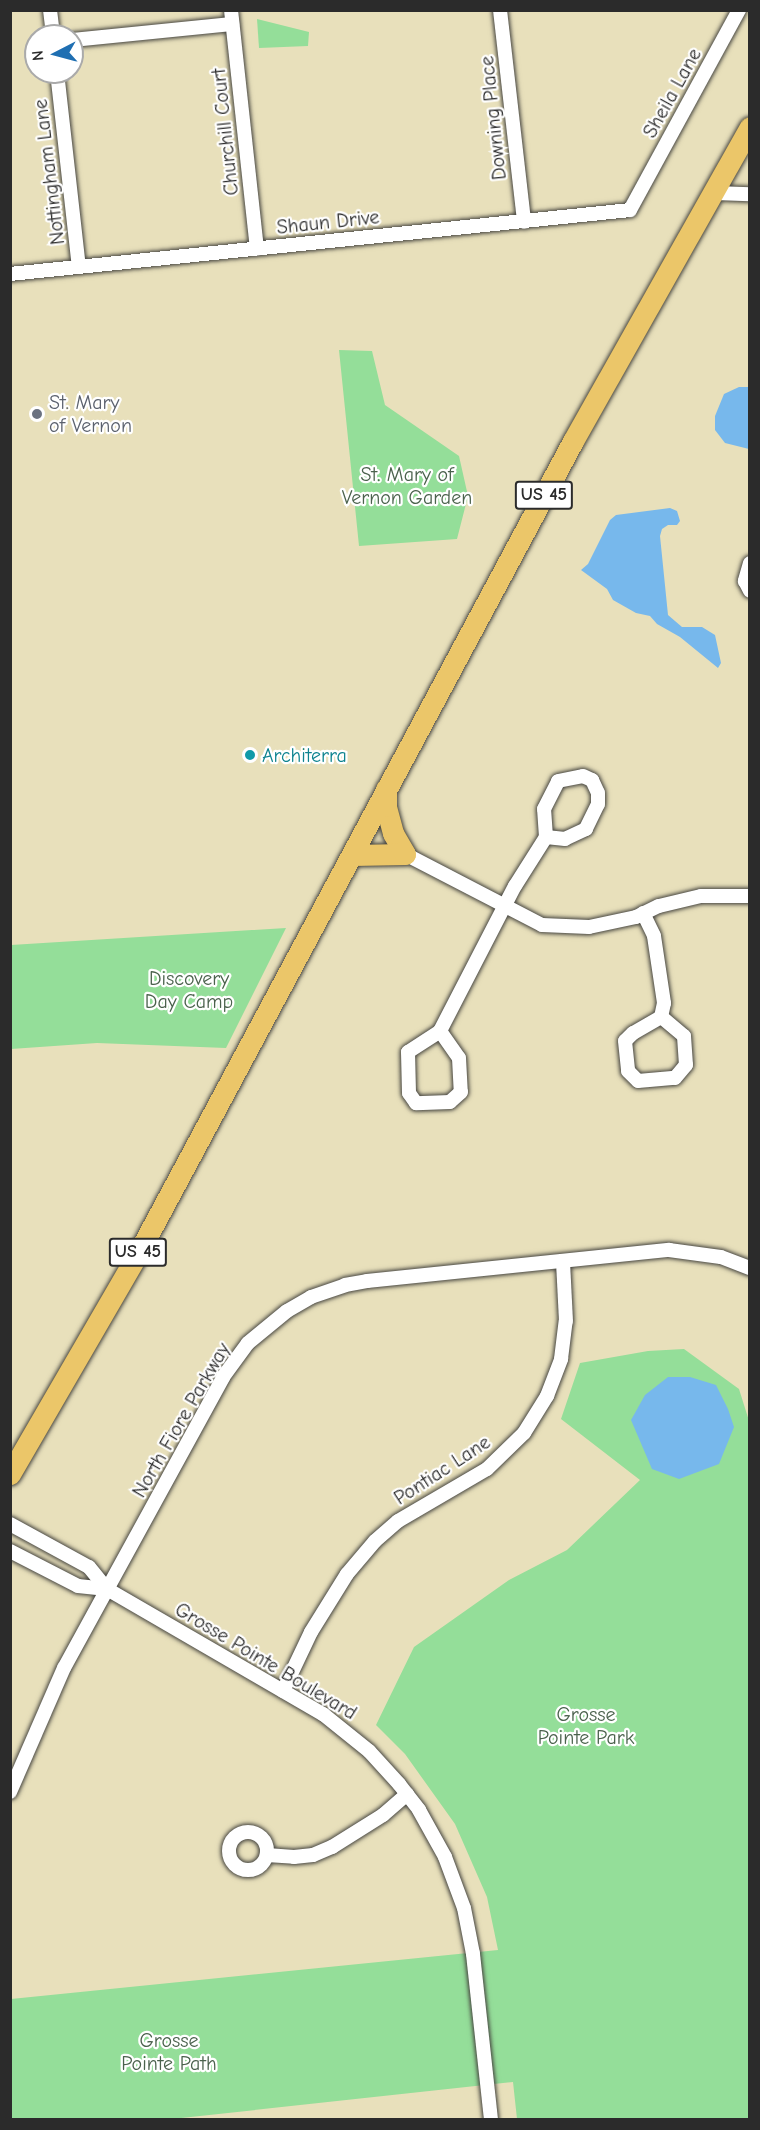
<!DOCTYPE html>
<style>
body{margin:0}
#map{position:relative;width:760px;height:2130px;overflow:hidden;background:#e8e0bb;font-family:"Comic Neue",sans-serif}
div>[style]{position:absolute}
.green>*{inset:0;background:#94de99}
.water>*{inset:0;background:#77b8ec}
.roads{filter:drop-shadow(0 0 2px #474641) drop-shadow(0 0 2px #474641)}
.minor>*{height:14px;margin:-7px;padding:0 7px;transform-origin:7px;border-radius:7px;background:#fff}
.minor>.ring{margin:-7px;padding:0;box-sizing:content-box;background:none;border:14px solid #fff;border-radius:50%}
.primary>*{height:21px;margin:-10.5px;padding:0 10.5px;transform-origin:10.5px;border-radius:10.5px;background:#ebc669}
.dots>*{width:16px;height:16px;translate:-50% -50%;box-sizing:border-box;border:3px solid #fff;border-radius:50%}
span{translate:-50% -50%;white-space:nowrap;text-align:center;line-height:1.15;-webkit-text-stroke:4.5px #fff;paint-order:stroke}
.shield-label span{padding:2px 4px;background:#fff;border:2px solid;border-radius:4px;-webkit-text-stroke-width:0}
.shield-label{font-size:18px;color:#2b2b2b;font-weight:700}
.street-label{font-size:20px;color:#2b2b2b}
.worship-label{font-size:20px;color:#5b616d}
.left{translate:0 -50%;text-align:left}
.park-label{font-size:20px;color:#4a614c}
.culture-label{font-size:20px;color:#0d838f}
.frame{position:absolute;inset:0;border:12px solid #2b2b2b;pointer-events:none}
.north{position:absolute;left:24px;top:24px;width:60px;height:60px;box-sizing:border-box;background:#fff;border:2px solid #aaa;border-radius:50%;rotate:264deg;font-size:16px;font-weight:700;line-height:24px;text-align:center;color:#2b2b2b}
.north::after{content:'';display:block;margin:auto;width:21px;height:27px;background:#1f6fb2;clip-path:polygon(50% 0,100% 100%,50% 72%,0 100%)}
</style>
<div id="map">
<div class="green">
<i style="clip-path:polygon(257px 19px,309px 32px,308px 46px,259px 48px)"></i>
<i style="clip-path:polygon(339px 350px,372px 351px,385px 405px,459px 456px,468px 496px,457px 539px,359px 546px)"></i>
<i style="clip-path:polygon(286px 928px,226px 1048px,97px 1043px,11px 1049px,11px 945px)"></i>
<i style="clip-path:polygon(684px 1349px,739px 1389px,750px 1424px,749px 2119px,517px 2119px,513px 2082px,172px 2119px,11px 2120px,11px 1999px,498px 1950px,487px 1897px,455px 1824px,405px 1754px,376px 1725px,414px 1647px,509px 1580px,567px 1550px,640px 1480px,561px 1419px,580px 1363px,648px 1351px)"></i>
</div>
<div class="water">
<i style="clip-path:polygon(739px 387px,749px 387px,749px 449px,725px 443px,715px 430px,715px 416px,724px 394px)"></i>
<i style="clip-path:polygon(670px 508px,677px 511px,680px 521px,677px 525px,668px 525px,662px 529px,660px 536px,668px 615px,682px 627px,702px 627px,715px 635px,721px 663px,718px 668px,680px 637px,657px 624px,650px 616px,636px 613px,613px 600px,607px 589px,581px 570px,588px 564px,610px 520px,616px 515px)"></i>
<i style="clip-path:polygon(668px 1377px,690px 1377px,716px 1385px,728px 1409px,734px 1427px,719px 1464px,679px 1479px,652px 1469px,631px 1420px,645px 1395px)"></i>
</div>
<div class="roads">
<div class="minor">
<i style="left:50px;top:10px;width:26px;rotate:83deg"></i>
<i style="left:231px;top:10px;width:240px;rotate:83.8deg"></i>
<i style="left:500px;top:10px;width:213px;rotate:83.5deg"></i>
<i style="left:72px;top:40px;width:161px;rotate:-5.7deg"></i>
<i style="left:57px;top:72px;width:196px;rotate:83.6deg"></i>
<i style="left:715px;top:193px;width:35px;rotate:2deg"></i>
<i style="left:10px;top:274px;width:623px;rotate:-5.89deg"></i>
<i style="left:630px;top:210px;width:228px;rotate:-61.4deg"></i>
<i style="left:750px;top:563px;width:19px;rotate:106deg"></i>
<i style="left:745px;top:581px;width:11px;rotate:63deg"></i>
<i style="left:405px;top:854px;width:154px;rotate:27.4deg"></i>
<i style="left:542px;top:925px;width:47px;rotate:2.4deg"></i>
<i style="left:589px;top:927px;width:48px;rotate:-12deg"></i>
<i style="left:636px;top:917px;width:25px;rotate:-26deg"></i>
<i style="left:659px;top:906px;width:43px;rotate:-13.4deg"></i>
<i style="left:701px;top:896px;width:49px"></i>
<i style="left:643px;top:913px;width:25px;rotate:64deg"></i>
<i style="left:654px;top:936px;width:68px;rotate:81.5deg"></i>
<i style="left:664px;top:1003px;width:14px;rotate:102deg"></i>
<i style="left:661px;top:1017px;width:32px;rotate:150deg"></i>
<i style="left:633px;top:1033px;width:11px;rotate:135deg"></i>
<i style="left:625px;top:1041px;width:30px;rotate:84deg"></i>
<i style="left:628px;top:1071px;width:14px;rotate:45deg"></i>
<i style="left:638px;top:1081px;width:37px;rotate:-5deg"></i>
<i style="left:675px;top:1078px;width:17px;rotate:-50deg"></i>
<i style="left:686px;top:1065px;width:29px;rotate:-94deg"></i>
<i style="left:684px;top:1036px;width:30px;rotate:-140deg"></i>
<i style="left:440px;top:1031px;width:33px;rotate:55deg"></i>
<i style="left:459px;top:1058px;width:34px;rotate:87deg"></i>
<i style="left:461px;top:1092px;width:15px;rotate:138deg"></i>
<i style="left:450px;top:1102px;width:34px;rotate:178deg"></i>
<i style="left:416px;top:1103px;width:12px;rotate:-125deg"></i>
<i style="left:409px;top:1093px;width:41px;rotate:-91.4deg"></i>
<i style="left:408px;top:1052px;width:38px;rotate:-33deg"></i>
<i style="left:440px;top:1031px;width:163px;rotate:-62.7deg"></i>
<i style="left:515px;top:886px;width:58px;rotate:-57.7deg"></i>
<i style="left:546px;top:837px;width:28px;rotate:-94deg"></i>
<i style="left:544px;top:809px;width:31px;rotate:-63deg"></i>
<i style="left:558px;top:781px;width:25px;rotate:-11deg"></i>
<i style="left:583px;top:776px;width:10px;rotate:24deg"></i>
<i style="left:592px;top:780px;width:14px;rotate:65deg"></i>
<i style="left:598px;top:793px;width:11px;rotate:90deg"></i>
<i style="left:598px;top:804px;width:28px;rotate:116deg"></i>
<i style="left:586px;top:829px;width:23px;rotate:155deg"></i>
<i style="left:565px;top:839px;width:19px;rotate:-174deg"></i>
<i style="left:10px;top:1524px;width:90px;rotate:28.6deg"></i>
<i style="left:89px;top:1567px;width:28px;rotate:51deg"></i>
<i style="left:107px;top:1589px;width:250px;rotate:30.1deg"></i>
<i style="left:323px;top:1714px;width:59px;rotate:38.8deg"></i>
<i style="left:369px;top:1751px;width:45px;rotate:47.7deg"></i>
<i style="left:399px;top:1784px;width:33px;rotate:52deg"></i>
<i style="left:419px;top:1810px;width:54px;rotate:61deg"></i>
<i style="left:445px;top:1857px;width:54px;rotate:69.6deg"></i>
<i style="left:464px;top:1908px;width:47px;rotate:78.9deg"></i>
<i style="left:473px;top:1954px;width:167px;rotate:83.8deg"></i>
<i style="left:10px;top:1551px;width:76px;rotate:27.2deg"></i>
<i style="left:78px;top:1586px;width:29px;rotate:6deg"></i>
<i style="left:283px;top:1691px;width:65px;rotate:-64.6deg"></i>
<i style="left:311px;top:1632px;width:68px;rotate:-58.2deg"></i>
<i style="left:347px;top:1574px;width:43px;rotate:-49.7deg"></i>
<i style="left:375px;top:1541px;width:30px;rotate:-41deg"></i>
<i style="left:398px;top:1521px;width:103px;rotate:-30.3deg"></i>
<i style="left:487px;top:1469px;width:52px;rotate:-44.2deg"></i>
<i style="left:524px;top:1433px;width:44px;rotate:-58.1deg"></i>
<i style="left:547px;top:1396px;width:40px;rotate:-69deg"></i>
<i style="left:561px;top:1359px;width:38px;rotate:-83deg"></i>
<i style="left:566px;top:1321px;width:60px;rotate:-92.9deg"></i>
<i style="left:10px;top:1792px;width:135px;rotate:-66.5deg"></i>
<i style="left:64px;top:1668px;width:332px;rotate:-61.3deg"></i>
<i style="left:223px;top:1377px;width:42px;rotate:-53.7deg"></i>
<i style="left:248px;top:1343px;width:50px;rotate:-39.4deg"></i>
<i style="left:287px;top:1311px;width:28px;rotate:-30deg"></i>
<i style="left:311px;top:1297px;width:36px;rotate:-19deg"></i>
<i style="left:345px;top:1285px;width:22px;rotate:-10deg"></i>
<i style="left:367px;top:1281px;width:304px;rotate:-5.9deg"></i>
<i style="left:669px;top:1250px;width:52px;rotate:7.7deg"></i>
<i style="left:721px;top:1257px;width:31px;rotate:21deg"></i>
<i class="ring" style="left:229px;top:1832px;width:24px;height:24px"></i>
<i style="left:267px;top:1855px;width:27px;rotate:4deg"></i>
<i style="left:294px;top:1857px;width:19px;rotate:-6deg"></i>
<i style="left:313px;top:1855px;width:21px;rotate:-23deg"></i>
<i style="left:332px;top:1847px;width:60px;rotate:-32.1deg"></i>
<i style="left:383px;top:1815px;width:32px;rotate:-41deg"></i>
</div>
<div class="primary">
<i style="left:353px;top:855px;width:52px;rotate:-1.1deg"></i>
<i style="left:405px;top:854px;width:24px;rotate:-120deg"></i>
<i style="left:393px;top:833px;width:28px;rotate:-105deg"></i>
<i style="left:386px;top:806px;width:17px;rotate:-90deg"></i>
<i style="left:10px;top:1474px;width:261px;rotate:-59.9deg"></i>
<i style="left:141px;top:1248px;width:915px;rotate:-61.84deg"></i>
<i style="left:573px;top:441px;width:360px;rotate:-60.6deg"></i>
</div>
</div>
<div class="dots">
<i style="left:37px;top:414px;background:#6b7280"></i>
<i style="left:250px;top:755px;background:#0f9aa8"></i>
</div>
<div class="shield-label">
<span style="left:544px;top:495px">US 45</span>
<span style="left:138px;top:1252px">US 45</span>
</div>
<div class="street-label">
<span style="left:672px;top:93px;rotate:-61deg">Sheila Lane</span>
<span style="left:493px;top:118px;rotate:-96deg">Downing Place</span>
<span style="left:225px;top:132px;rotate:-96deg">Churchill Court</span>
<span style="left:49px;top:172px;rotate:-97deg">Nottingham Lane</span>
<span style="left:328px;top:222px;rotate:-6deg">Shaun Drive</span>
<span style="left:181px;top:1420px;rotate:-60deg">North Fiore Parkway</span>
<span style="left:442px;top:1470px;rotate:-33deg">Pontiac Lane</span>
<span style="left:266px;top:1661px;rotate:31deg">Grosse Pointe Boulevard</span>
</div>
<div class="worship-label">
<span class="left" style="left:49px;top:414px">St. Mary<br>of Vernon</span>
</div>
<div class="park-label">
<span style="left:407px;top:486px">St. Mary of<br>Vernon Garden</span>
<span style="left:189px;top:990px">Discovery<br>Day Camp</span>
<span style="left:586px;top:1726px">Grosse<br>Pointe Park</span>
<span style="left:169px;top:2052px">Grosse<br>Pointe Path</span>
</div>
<div class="culture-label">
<span class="left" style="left:262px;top:755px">Architerra</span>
</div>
<div class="frame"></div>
<div class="north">N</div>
</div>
